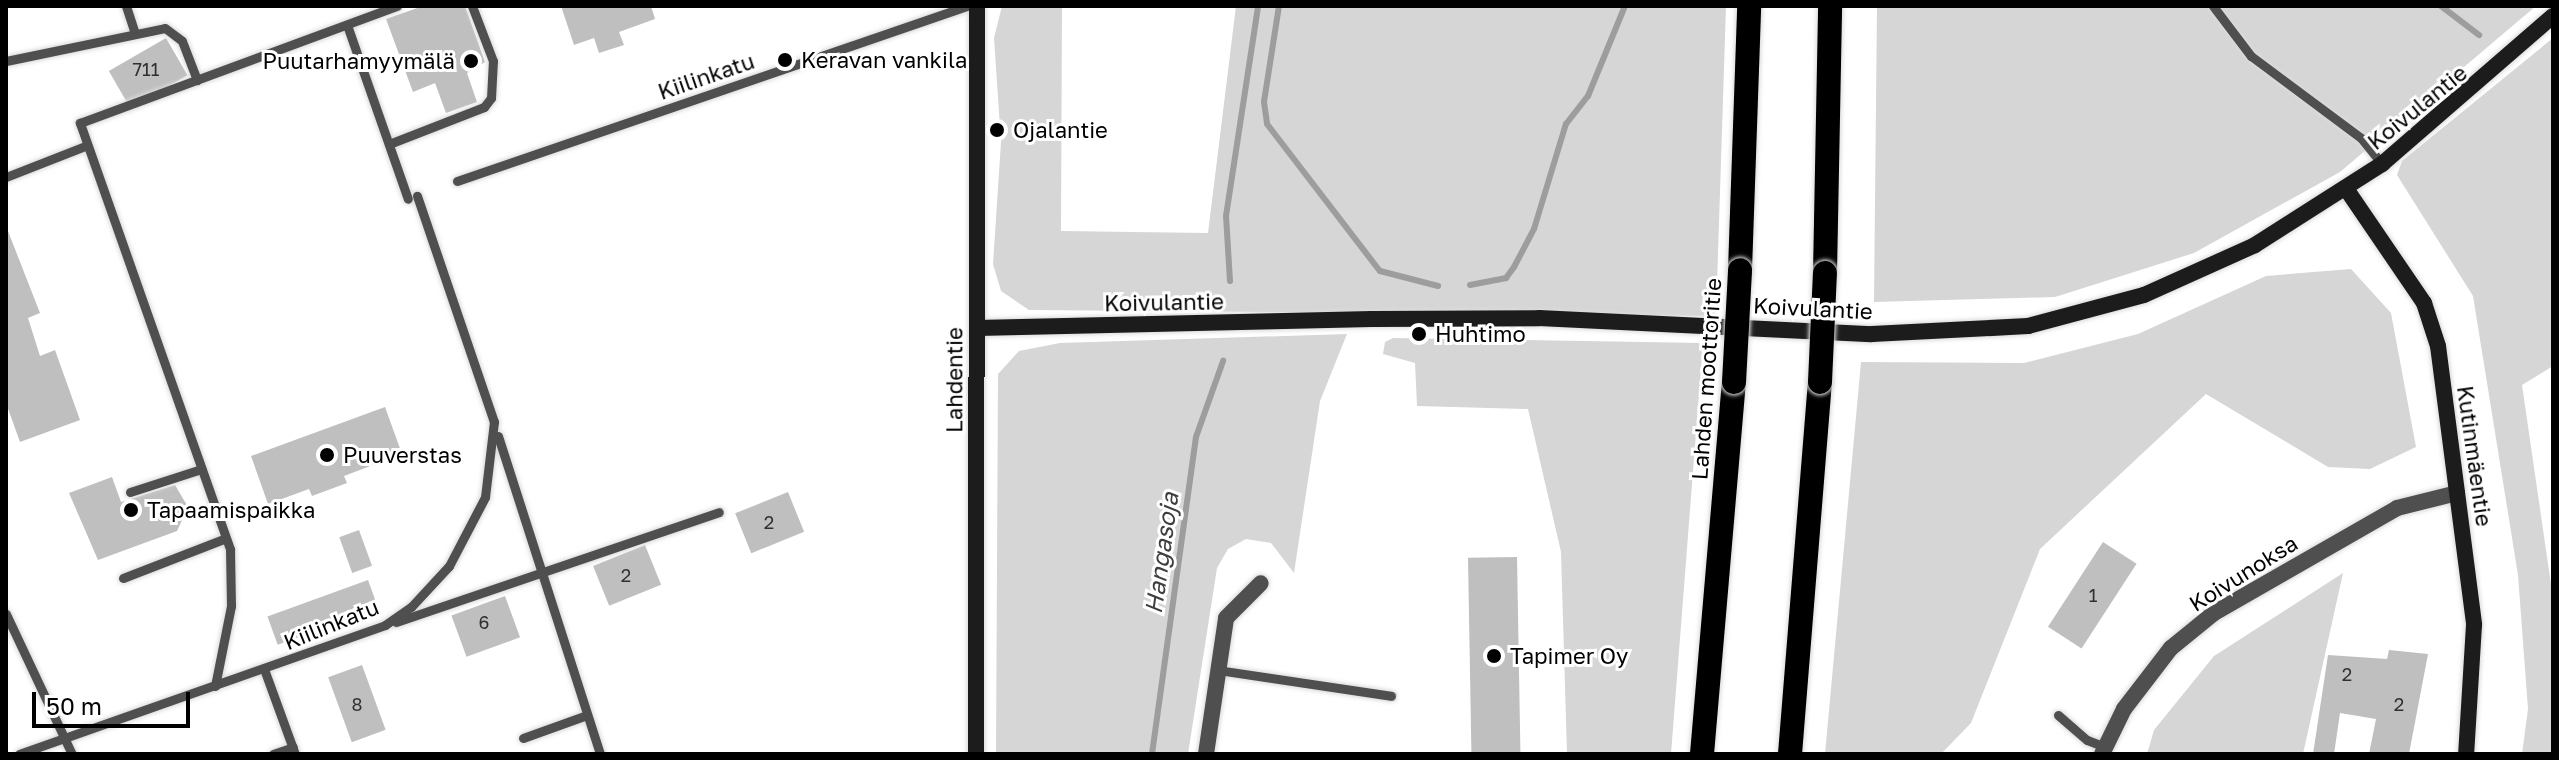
<!DOCTYPE html>
<meta charset="utf-8">
<style>
body{margin:0}
#map{position:relative;width:2559px;height:760px;overflow:hidden;background:#fff;font-family:"Golos Text",sans-serif}
div>[style]{position:absolute}
.green>*{inset:0;background:#d6d6d6}
.stream>*{height:6px;margin:-3px;padding:0 3px;transform-origin:3px;border-radius:3px;background:#9d9d9d}
.building>*{inset:0;background:#bfbfbf;transform-origin:0 0}
.roads{filter:drop-shadow(0 0 2px #dbdbdb) drop-shadow(0 0 2px #dbdbdb)}
.lane>*{height:9px;margin:-4.5px;padding:0 4.5px;transform-origin:4.5px;border-radius:4.5px;background:#4f4f4f}
.street>*{height:16px;margin:-8px;padding:0 8px;transform-origin:8px;border-radius:8px;background:#4f4f4f}
.secondary>*{height:16px;margin:-8px;padding:0 8px;transform-origin:8px;border-radius:8px;background:#1c1c1c}
.highway>*{height:24px;margin:-12px;padding:0 12px;transform-origin:12px;border-radius:12px;background:#000}
.bridges{filter:drop-shadow(0 0 2px #dbdbdb) drop-shadow(0 0 2px #dbdbdb)}
.highway-bridge>*{height:24px;margin:-12px;padding:0 12px;transform-origin:12px;border-radius:12px;background:#000}
.dots>*{width:22px;height:22px;translate:-50% -50%;box-sizing:border-box;border:4px solid #fff;border-radius:50%}
span{translate:-50% -50%;white-space:nowrap;text-align:center;line-height:1.15;-webkit-text-stroke:6px #fff;paint-order:stroke}
.number-label{font-size:18px;color:#303030}
.number-label span{-webkit-text-stroke-width:0}
.poi-label{font-size:22px;color:#000}
.left{translate:0 -50%;text-align:left}
.right{translate:-100% -50%;text-align:right}
.street-label{font-size:22px;color:#000}
.water-label{font-size:24px;color:#3e3e3e;font-style:italic}
.frame{position:absolute;inset:0;border:8px solid #000;pointer-events:none}
.scale{position:absolute;left:32px;top:692px;width:158px;height:36px;box-sizing:border-box;border:4px solid #000;border-top:0;padding-left:10px;font-size:24px;line-height:28px;white-space:nowrap;color:#000;-webkit-text-stroke:6px #fff;paint-order:stroke}
</style>
<div id="map">
<div class="green">
<i style="clip-path:polygon(1002px 6px,1062px 6px,1061px 231px,1208px 233px,1236px 6px,1726px 6px,1716px 316px,1029px 310px,1001px 291px,993px 264px,1001px 142px,994px 38px)"></i>
<i style="clip-path:polygon(1877px 6px,2536px 6px,2340px 172px,2194px 253px,2055px 297px,1874px 302px)"></i>
<i style="clip-path:polygon(2553px 38px,2553px 366px,2522px 385px,2553px 598px,2553px 754px,2522px 754px,2528px 709px,2518px 575px,2473px 296px,2397px 175px,2402px 161px)"></i>
<i style="clip-path:polygon(2351px 269px,2391px 313px,2416px 447px,2370px 469px,2328px 467px,2206px 394px,2040px 549px,1971px 723px,1941px 754px,1825px 754px,1861px 362px,2024px 363px,2138px 334px,2266px 276px)"></i>
<i style="clip-path:polygon(1347px 334px,1320px 401px,1294px 573px,1271px 543px,1246px 539px,1228px 549px,1217px 568px,1188px 754px,996px 754px,998px 374px,1019px 351px,1060px 343px)"></i>
<i style="clip-path:polygon(1393px 338px,1703px 343px,1671px 754px,1567px 754px,1561px 552px,1528px 409px,1417px 406px,1415px 363px,1383px 354px,1385px 342px)"></i>
<i style="clip-path:polygon(2343px 573px,2303px 754px,2147px 754px,2154px 730px,2214px 656px)"></i>
</div>
<div class="stream">
<i style="left:1279px;top:6px;width:97px;rotate:98.9deg"></i>
<i style="left:1264px;top:102px;width:22px;rotate:82deg"></i>
<i style="left:1267px;top:124px;width:185px;rotate:52.5deg"></i>
<i style="left:1380px;top:271px;width:60px;rotate:14.5deg"></i>
<i style="left:2441px;top:6px;width:48px;rotate:37.3deg"></i>
<i style="left:1230px;top:281px;width:65px;rotate:-93.5deg"></i>
<i style="left:1226px;top:216px;width:212px;rotate:-81.3deg"></i>
<i style="left:1470px;top:285px;width:37px;rotate:-11deg"></i>
<i style="left:1506px;top:278px;width:14px;rotate:-54deg"></i>
<i style="left:1514px;top:267px;width:43px;rotate:-62.2deg"></i>
<i style="left:1534px;top:229px;width:110px;rotate:-73.1deg"></i>
<i style="left:1566px;top:124px;width:36px;rotate:-52deg"></i>
<i style="left:1588px;top:96px;width:97px;rotate:-67.7deg"></i>
<i style="left:1152px;top:754px;width:320px;rotate:-82.1deg"></i>
<i style="left:1196px;top:437px;width:81px;rotate:-70.4deg"></i>
</div>
<div class="building">
<i style="clip-path:polygon(423px 6px,465px 6px,485px 62px,467px 73px,477px 102px,446px 113px,435px 83px,413px 92px,386px 19px)"></i>
<i style="clip-path:polygon(561px 6px,651px 6px,655px 19px,619px 32px,624px 45px,599px 53px,594px 38px,574px 45px)"></i>
<i style="left:166px;top:38px;width:43px;height:66px;rotate:60deg"></i>
<i style="clip-path:polygon(6px 226px,40px 313px,28px 318px,40px 356px,55px 350px,80px 420px,20px 442px,6px 403px)"></i>
<i style="clip-path:polygon(385px 407px,402px 454px,344px 476px,347px 483px,312px 496px,309px 489px,268px 504px,251px 456px)"></i>
<i style="clip-path:polygon(112px 477px,121px 502px,175px 485px,188px 507px,177px 531px,98px 560px,69px 493px)"></i>
<i style="left:788px;top:492px;width:43px;height:57px;rotate:68deg"></i>
<i style="left:359px;top:530px;width:38px;height:21px;rotate:70deg"></i>
<i style="left:2103px;top:542px;width:40px;height:101px;rotate:33deg"></i>
<i style="left:645px;top:545px;width:43px;height:56px;rotate:68deg"></i>
<i style="left:1517px;top:557px;width:197px;height:49px;rotate:89deg"></i>
<i style="left:368px;top:580px;width:30px;height:107px;rotate:70deg"></i>
<i style="left:505px;top:596px;width:44px;height:57px;rotate:70deg"></i>
<i style="clip-path:polygon(2389px 650px,2428px 654px,2409px 754px,2369px 754px,2376px 719px,2340px 713px,2334px 754px,2313px 754px,2328px 655px,2387px 659px)"></i>
<i style="left:362px;top:665px;width:69px;height:36px;rotate:70deg"></i>
</div>
<div class="roads">
<div class="lane">
<i style="left:126px;top:6px;width:26px;rotate:72deg"></i>
<i style="left:2213px;top:6px;width:63px;rotate:52.8deg"></i>
<i style="left:2251px;top:56px;width:137px;rotate:36.7deg"></i>
<i style="left:2361px;top:138px;width:33px;rotate:51deg"></i>
<i style="left:347px;top:25px;width:184px;rotate:70.7deg"></i>
<i style="left:6px;top:61px;width:162px;rotate:-11.7deg"></i>
<i style="left:165px;top:28px;width:21px;rotate:37deg"></i>
<i style="left:182px;top:41px;width:42px;rotate:69deg"></i>
<i style="left:389px;top:144px;width:102px;rotate:-21.3deg"></i>
<i style="left:484px;top:107px;width:11px;rotate:-52deg"></i>
<i style="left:491px;top:98px;width:37px;rotate:-87deg"></i>
<i style="left:493px;top:61px;width:59px;rotate:-110.9deg"></i>
<i style="left:6px;top:177px;width:85px;rotate:-21.4deg"></i>
<i style="left:457px;top:181px;width:539px;rotate:-18.94deg"></i>
<i style="left:498px;top:436px;width:334px;rotate:72.2deg"></i>
<i style="left:130px;top:492px;width:75px;rotate:-17.9deg"></i>
<i style="left:123px;top:578px;width:110px;rotate:-21.2deg"></i>
<i style="left:6px;top:614px;width:155px;rotate:64.8deg"></i>
<i style="left:396px;top:622px;width:341px;rotate:-18.8deg"></i>
<i style="left:264px;top:669px;width:90px;rotate:70deg"></i>
<i style="left:1218px;top:670px;width:175px;rotate:8.5deg"></i>
<i style="left:215px;top:686px;width:82px;rotate:-78.7deg"></i>
<i style="left:231px;top:606px;width:57px;rotate:-91deg"></i>
<i style="left:230px;top:549px;width:452px;rotate:-109.4deg"></i>
<i style="left:80px;top:123px;width:338px;rotate:-20.3deg"></i>
<i style="left:2058px;top:715px;width:38px;rotate:41deg"></i>
<i style="left:2087px;top:740px;width:19px;rotate:21deg"></i>
<i style="left:523px;top:738px;width:68px;rotate:-19.8deg"></i>
<i style="left:19px;top:754px;width:388px;rotate:-19.4deg"></i>
<i style="left:385px;top:625px;width:32px;rotate:-35deg"></i>
<i style="left:411px;top:607px;width:56px;rotate:-47.2deg"></i>
<i style="left:449px;top:566px;width:78px;rotate:-62.4deg"></i>
<i style="left:485px;top:497px;width:76px;rotate:-83.2deg"></i>
<i style="left:494px;top:422px;width:239px;rotate:-108.8deg"></i>
<i style="left:273px;top:754px;width:21px;rotate:-19deg"></i>
</div>
<div class="street">
<i style="left:1206px;top:754px;width:137px;rotate:-81.6deg"></i>
<i style="left:1226px;top:618px;width:49px;rotate:-45deg"></i>
<i style="left:2102px;top:754px;width:50px;rotate:-63.9deg"></i>
<i style="left:2124px;top:709px;width:77px;rotate:-52.4deg"></i>
<i style="left:2171px;top:648px;width:55px;rotate:-39.1deg"></i>
<i style="left:2214px;top:613px;width:211px;rotate:-29.8deg"></i>
<i style="left:2397px;top:508px;width:62px;rotate:-14deg"></i>
</div>
<div class="secondary">
<i style="left:2347px;top:190px;width:137px;rotate:55.7deg"></i>
<i style="left:2424px;top:303px;width:45px;rotate:72deg"></i>
<i style="left:2438px;top:346px;width:281px;rotate:82.6deg"></i>
<i style="left:2474px;top:625px;width:129px;rotate:93.5deg"></i>
<i style="left:977px;top:328px;width:395px;rotate:-1.3deg"></i>
<i style="left:1372px;top:319px;width:167px;rotate:-0.3deg"></i>
<i style="left:1539px;top:318px;width:333px;rotate:2.8deg"></i>
<i style="left:1872px;top:334px;width:156px;rotate:-2.9deg"></i>
<i style="left:2028px;top:326px;width:120px;rotate:-15deg"></i>
<i style="left:2144px;top:295px;width:122px;rotate:-24.2deg"></i>
<i style="left:2255px;top:245px;width:151px;rotate:-32.5deg"></i>
<i style="left:2382px;top:164px;width:226px;rotate:-40.9deg"></i>
<i style="left:976px;top:754px;width:748px;rotate:-89.92deg"></i>
</div>
<div class="highway">
<i style="left:1740px;top:270px;width:264px;rotate:-88deg"></i>
<i style="left:1825px;top:273px;width:267px;rotate:-88.9deg"></i>
<i style="left:1702px;top:754px;width:373px;rotate:-85.1deg"></i>
<i style="left:1790px;top:754px;width:373px;rotate:-85.4deg"></i>
</div>
</div>
<div class="bridges">
<div class="highway-bridge">
<i style="left:1734px;top:382px;width:112px;rotate:-86.9deg"></i>
<i style="left:1820px;top:382px;width:109px;rotate:-87.4deg"></i>
</div>
</div>
<div class="dots">
<i style="left:785px;top:60px;background:#000"></i>
<i style="left:471px;top:61px;background:#000"></i>
<i style="left:997px;top:130px;background:#000"></i>
<i style="left:1419px;top:334px;background:#000"></i>
<i style="left:327px;top:455px;background:#000"></i>
<i style="left:131px;top:510px;background:#000"></i>
<i style="left:1494px;top:656px;background:#000"></i>
</div>
<div class="number-label">
<span style="left:146px;top:69px">711</span>
<span style="left:769px;top:522px">2</span>
<span style="left:626px;top:575px">2</span>
<span style="left:2093px;top:595px">1</span>
<span style="left:484px;top:622px">6</span>
<span style="left:2347px;top:674px">2</span>
<span style="left:357px;top:704px">8</span>
<span style="left:2399px;top:704px">2</span>
</div>
<div class="poi-label">
<span class="left" style="left:801px;top:60px">Keravan vankila</span>
<span class="right" style="left:455px;top:61px">Puutarhamyymälä</span>
<span class="left" style="left:1013px;top:130px">Ojalantie</span>
<span class="left" style="left:1435px;top:334px">Huhtimo</span>
<span class="left" style="left:343px;top:455px">Puuverstas</span>
<span class="left" style="left:147px;top:510px">Tapaamispaikka</span>
<span class="left" style="left:1510px;top:656px">Tapimer Oy</span>
</div>
<div class="street-label">
<span style="left:706px;top:76px;rotate:-19deg">Kiilinkatu</span>
<span style="left:2417px;top:107px;rotate:-39deg">Koivulantie</span>
<span style="left:1164px;top:302px;rotate:-1deg">Koivulantie</span>
<span style="left:1813px;top:308px;rotate:3deg">Koivulantie</span>
<span style="left:1706px;top:379px;rotate:-86deg">Lahden moottoritie</span>
<span style="left:954px;top:380px;rotate:-90deg">Lahdentie</span>
<span style="left:2475px;top:456px;rotate:82deg">Kutinmäentie</span>
<span style="left:2243px;top:573px;rotate:-32deg">Koivunoksa</span>
<span style="left:331px;top:624px;rotate:-22deg">Kiilinkatu</span>
</div>
<div class="water-label">
<span style="left:1161px;top:553px;rotate:-82deg">Hangasoja</span>
</div>
<div class="frame"></div>
<div class="scale">50 m</div>
</div>
